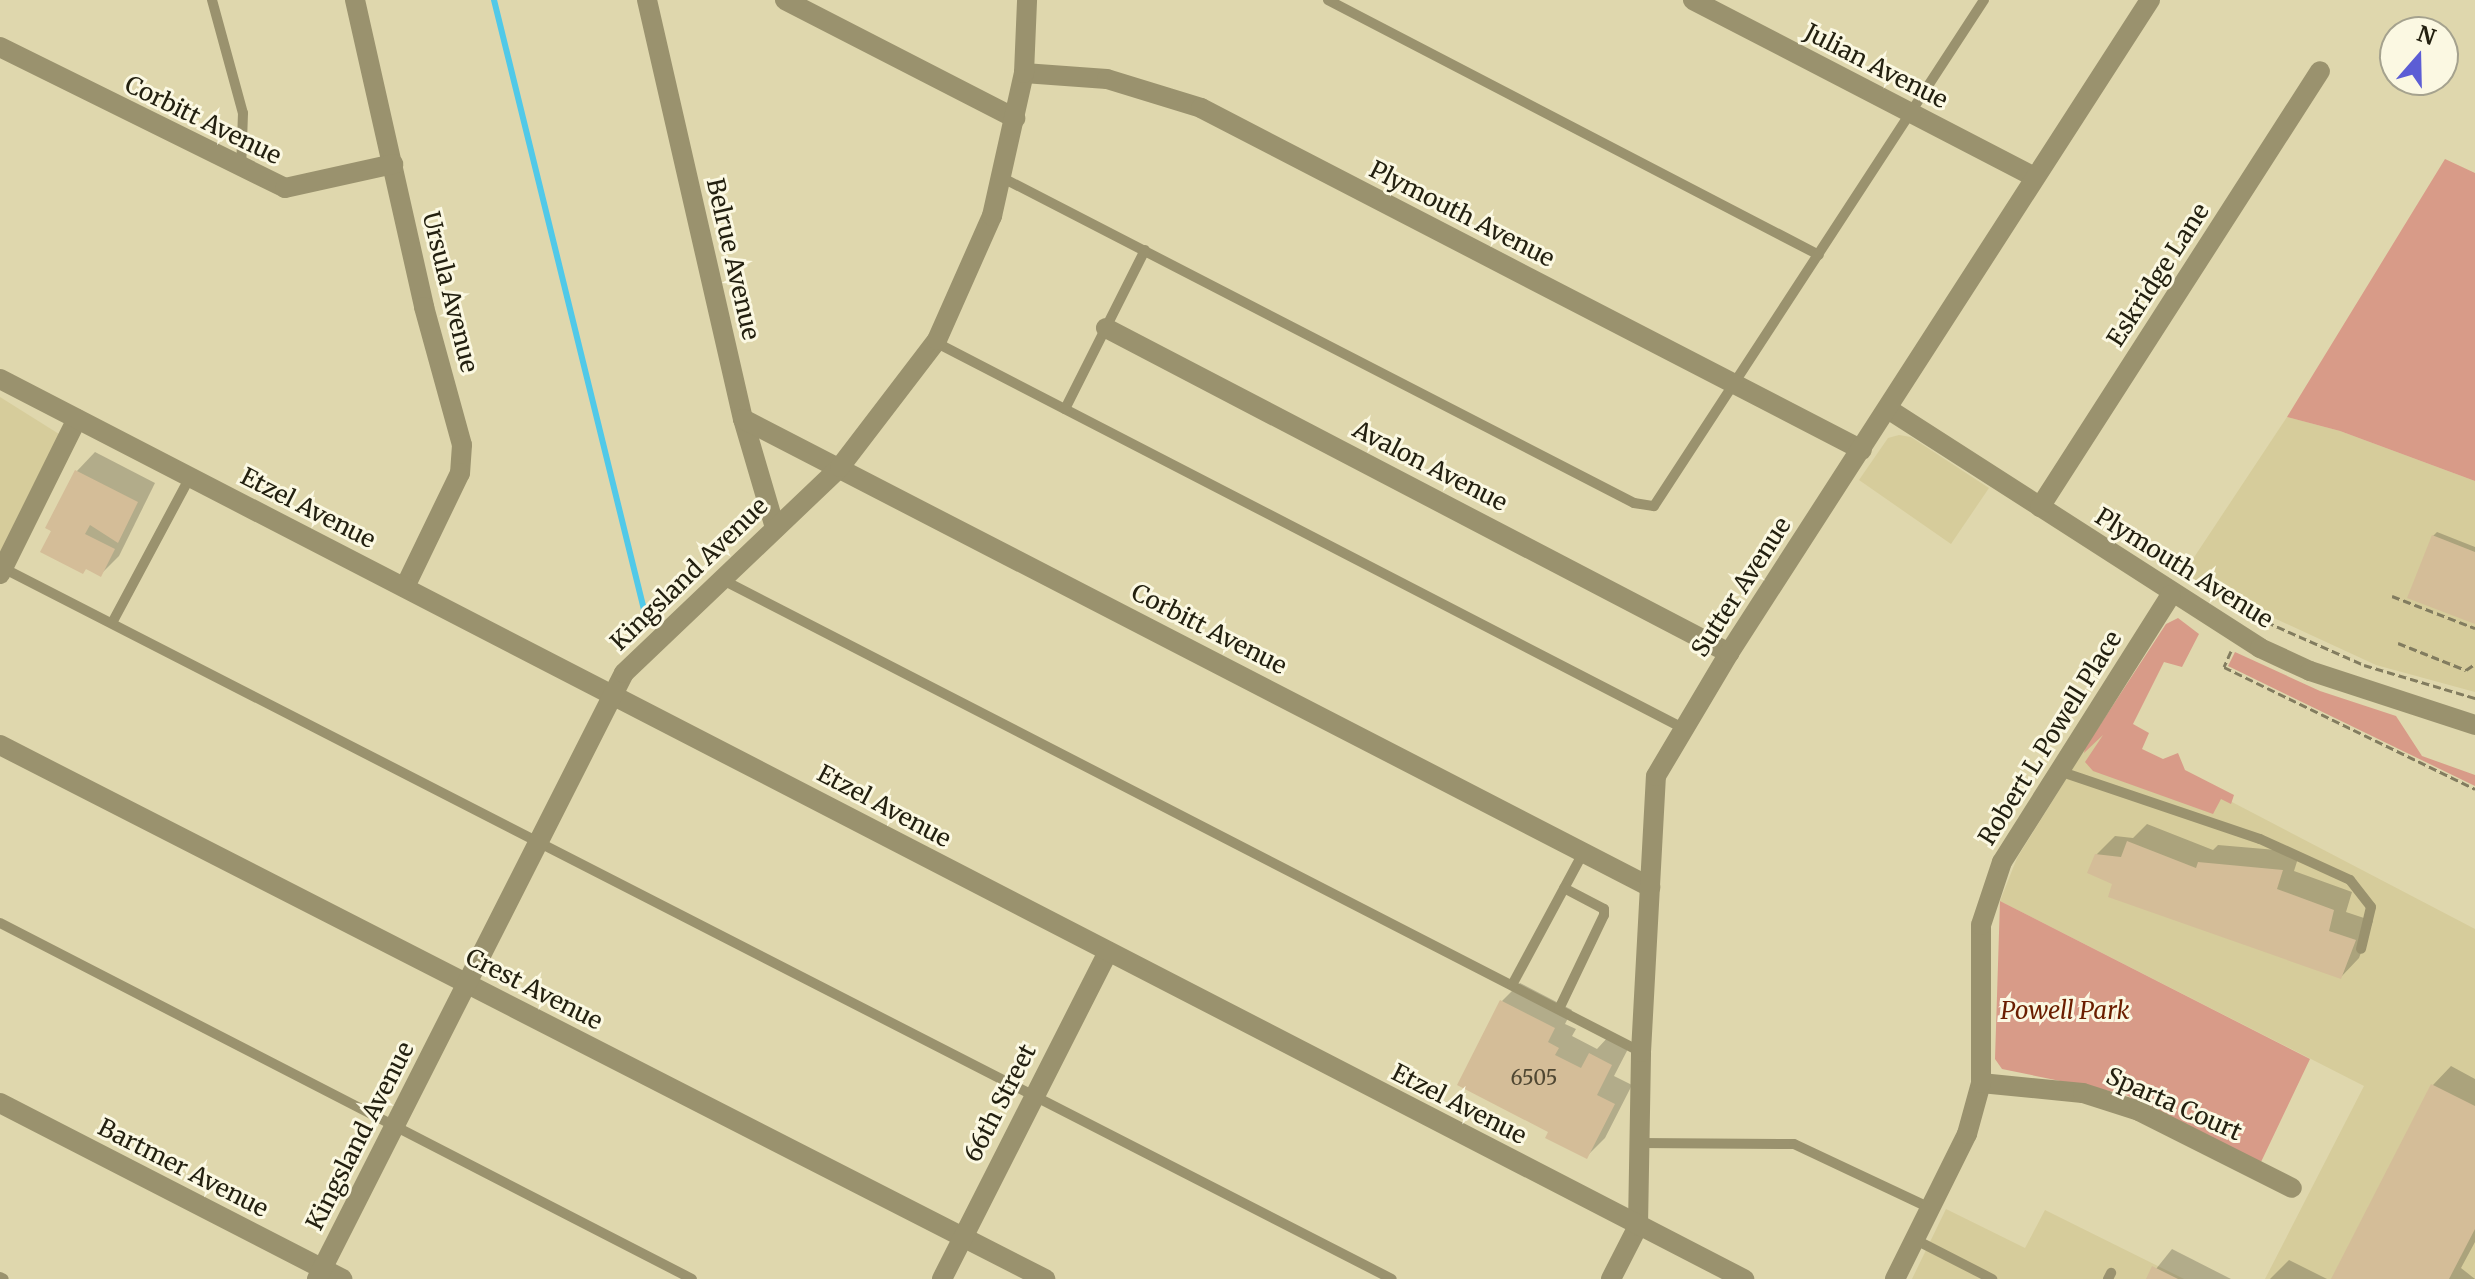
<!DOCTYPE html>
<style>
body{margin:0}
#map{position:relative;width:2475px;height:1279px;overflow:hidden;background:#dfd7ad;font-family:Merriweather,serif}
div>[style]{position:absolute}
.built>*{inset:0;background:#d6cc9b}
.green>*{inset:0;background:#d89b88}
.shadow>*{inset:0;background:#0003}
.stream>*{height:6px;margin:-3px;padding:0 3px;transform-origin:3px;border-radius:3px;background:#51c9e8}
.building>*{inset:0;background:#d4bd98}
.path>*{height:3px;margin-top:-1.5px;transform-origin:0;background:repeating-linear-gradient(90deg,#827c5f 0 8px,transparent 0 12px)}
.service>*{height:10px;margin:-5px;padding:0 5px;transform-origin:5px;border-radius:5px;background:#9a926e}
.minor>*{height:20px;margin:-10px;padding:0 10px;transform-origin:10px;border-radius:10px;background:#9a926e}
.tertiary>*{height:20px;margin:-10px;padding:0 10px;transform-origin:10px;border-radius:10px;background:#9a926e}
span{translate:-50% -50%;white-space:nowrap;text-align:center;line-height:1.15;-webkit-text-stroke:6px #fbf8e2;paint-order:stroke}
.number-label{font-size:20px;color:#4f4732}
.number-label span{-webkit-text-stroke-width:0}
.street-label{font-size:24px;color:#232010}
.park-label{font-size:24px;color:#6b1e00;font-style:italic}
.north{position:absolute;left:2379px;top:16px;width:80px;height:80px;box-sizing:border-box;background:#fbf8e2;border:2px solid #a5a28e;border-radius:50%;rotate:20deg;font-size:22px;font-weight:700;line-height:32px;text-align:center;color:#232010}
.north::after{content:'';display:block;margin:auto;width:28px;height:36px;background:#5c5dd5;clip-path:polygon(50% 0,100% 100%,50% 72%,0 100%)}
</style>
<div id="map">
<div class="built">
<i style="clip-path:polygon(0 397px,59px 434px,0 552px)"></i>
<i style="clip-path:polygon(2287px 417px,2340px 431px,2475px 481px,2475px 692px,2376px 665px,2250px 607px,2216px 599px,2181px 577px)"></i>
<i style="clip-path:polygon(1899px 435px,1911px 437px,1989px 488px,1951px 544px,1859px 480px,1888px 438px)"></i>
<i style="clip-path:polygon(2096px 731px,2475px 929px,2475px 1279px,2265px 1279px,2364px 1086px,2000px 901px,2017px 858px)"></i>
<i style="clip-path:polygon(1946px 1209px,2025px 1248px,2045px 1210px,2184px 1279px,1912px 1279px)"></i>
</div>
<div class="green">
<i style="clip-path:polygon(2445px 159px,2475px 173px,2475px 481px,2340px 431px,2287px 417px)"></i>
<i style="clip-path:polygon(2178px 618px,2199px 634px,2182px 667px,2164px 662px,2133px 724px,2149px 733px,2142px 749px,2163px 759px,2178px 753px,2185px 770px,2234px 795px,2231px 804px,2221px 799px,2213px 814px,2093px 771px,2085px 762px,2103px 735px,2084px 753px,2085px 748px,2166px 624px)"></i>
<i style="clip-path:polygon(2235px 652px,2320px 691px,2396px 716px,2422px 756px,2475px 775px,2475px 786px,2228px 666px)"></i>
<i style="clip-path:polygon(2000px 901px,2310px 1059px,2261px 1162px,2124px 1094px,2002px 1069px,1995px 1059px)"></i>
</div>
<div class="shadow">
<i style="clip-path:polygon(95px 452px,155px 483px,119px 556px,100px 575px,48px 528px,77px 471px)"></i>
<i style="clip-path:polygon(2437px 532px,2475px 547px,2475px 622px,2433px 536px)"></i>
<i style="clip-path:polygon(2147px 824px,2213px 850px,2218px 845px,2300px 852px,2294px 871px,2352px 892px,2346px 912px,2373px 921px,2359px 958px,2341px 977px,2115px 883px,2096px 855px,2115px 836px,2133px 838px)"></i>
<i style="clip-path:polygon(1520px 983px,1572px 1010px,1565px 1024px,1576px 1029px,1572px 1036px,1597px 1049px,1609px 1036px,1629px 1047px,1614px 1076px,1632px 1085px,1605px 1138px,1586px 1157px,1551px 1131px,1502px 1001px)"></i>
<i style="clip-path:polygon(2451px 1066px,2475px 1079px,2475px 1242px,2461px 1268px,2475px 1279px,2333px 1279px,2433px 1085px)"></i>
<i style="clip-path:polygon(2172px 1249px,2231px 1279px,2148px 1279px)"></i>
<i style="clip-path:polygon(2289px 1260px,2327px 1279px,2270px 1279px)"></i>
</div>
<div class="stream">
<i style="left:494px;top:0;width:636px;rotate:76.18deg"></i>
</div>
<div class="building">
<i style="clip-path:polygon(75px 470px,138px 502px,118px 543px,90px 525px,85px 534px,115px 549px,101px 577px,86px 569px,83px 574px,40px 552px,51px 531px,45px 528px)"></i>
<i style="clip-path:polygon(2432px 535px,2475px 552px,2475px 624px,2407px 598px)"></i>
<i style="clip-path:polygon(2127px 841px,2196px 868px,2198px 862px,2283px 870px,2277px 889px,2334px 910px,2329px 931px,2356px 940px,2341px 979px,2108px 897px,2112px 884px,2087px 873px,2095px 854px,2121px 857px)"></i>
<i style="clip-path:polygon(1500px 1000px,1555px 1028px,1548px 1042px,1559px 1048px,1555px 1055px,1581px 1068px,1589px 1053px,1612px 1065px,1597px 1095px,1615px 1104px,1587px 1159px,1545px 1138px,1548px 1132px,1457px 1085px)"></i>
<i style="clip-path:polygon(2431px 1084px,2475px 1106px,2475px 1229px,2449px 1279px,2331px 1279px)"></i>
<i style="clip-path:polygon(2152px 1266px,2178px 1279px,2146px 1279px)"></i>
</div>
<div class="path">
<i style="left:2392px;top:596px;width:89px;rotate:21.1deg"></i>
<i style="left:2244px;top:612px;width:131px;rotate:23.8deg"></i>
<i style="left:2364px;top:665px;width:116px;rotate:16.6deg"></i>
<i style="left:2398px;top:643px;width:73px;rotate:21.7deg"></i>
<i style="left:2466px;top:670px;width:11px;rotate:-34deg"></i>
<i style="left:2231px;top:651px;width:17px;rotate:114deg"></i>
<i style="left:2224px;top:667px;width:279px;rotate:25.9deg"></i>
</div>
<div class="service">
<i style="left:212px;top:0;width:117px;rotate:74.7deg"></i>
<i style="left:243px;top:113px;width:56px;rotate:92deg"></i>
<i style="left:1328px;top:0;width:553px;rotate:27.45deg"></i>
<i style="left:1001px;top:177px;width:712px;rotate:27.25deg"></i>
<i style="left:1634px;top:503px;width:20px;rotate:9deg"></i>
<i style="left:1654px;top:506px;width:604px;rotate:-56.89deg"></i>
<i style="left:935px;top:342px;width:842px;rotate:27.3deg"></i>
<i style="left:1065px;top:409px;width:178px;rotate:-63.3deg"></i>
<i style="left:3px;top:568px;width:1560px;rotate:27.11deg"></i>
<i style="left:721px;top:579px;width:1034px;rotate:27.21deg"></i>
<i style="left:112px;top:623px;width:166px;rotate:-61.9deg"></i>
<i style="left:2059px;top:771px;width:212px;rotate:18.7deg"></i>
<i style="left:2260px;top:839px;width:99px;rotate:24.5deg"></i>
<i style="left:2350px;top:880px;width:34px;rotate:52deg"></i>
<i style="left:2371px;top:907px;width:43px;rotate:103.4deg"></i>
<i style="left:0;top:923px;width:778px;rotate:27.22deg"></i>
<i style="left:1512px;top:985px;width:150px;rotate:-61.7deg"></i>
<i style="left:1559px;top:1009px;width:104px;rotate:-64.4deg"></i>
<i style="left:1604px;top:915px;width:6px;rotate:-90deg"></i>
<i style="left:1604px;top:909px;width:45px;rotate:-152.3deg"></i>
<i style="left:1639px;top:1143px;width:155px;rotate:0.4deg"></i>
<i style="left:1794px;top:1144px;width:150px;rotate:25.2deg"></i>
<i style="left:1914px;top:1239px;width:88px;rotate:27.1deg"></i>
<i style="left:0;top:1277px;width:4px;rotate:27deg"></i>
<i style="left:2108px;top:1279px;width:7px;rotate:-63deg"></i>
</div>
<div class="minor">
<i style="left:355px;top:0;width:315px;rotate:77.3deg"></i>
<i style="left:424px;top:307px;width:143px;rotate:74.6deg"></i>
<i style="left:462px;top:445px;width:28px;rotate:94deg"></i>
<i style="left:460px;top:473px;width:127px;rotate:115.8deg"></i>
<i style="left:647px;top:0;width:430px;rotate:77.1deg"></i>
<i style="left:743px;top:419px;width:114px;rotate:73.6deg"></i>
<i style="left:785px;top:0;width:259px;rotate:27.2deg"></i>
<i style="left:1693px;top:0;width:385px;rotate:27.4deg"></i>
<i style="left:0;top:47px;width:318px;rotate:26.3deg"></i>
<i style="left:285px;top:188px;width:111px;rotate:-12.5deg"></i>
<i style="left:1024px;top:73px;width:83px;rotate:4.1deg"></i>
<i style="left:1107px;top:79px;width:98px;rotate:17.1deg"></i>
<i style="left:1201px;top:108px;width:744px;rotate:27.36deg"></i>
<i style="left:1106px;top:328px;width:703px;rotate:27.55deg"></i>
<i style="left:1888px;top:409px;width:442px;rotate:32.7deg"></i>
<i style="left:2260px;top:648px;width:55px;rotate:24.7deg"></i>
<i style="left:2310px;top:671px;width:174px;rotate:18.1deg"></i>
<i style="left:743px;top:419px;width:1021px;rotate:27.29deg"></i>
<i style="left:2040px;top:507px;width:518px;rotate:-57.29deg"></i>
<i style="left:0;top:574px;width:173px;rotate:-63.6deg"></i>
<i style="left:0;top:745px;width:1174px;rotate:27.07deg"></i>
<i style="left:1981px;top:1083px;width:102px;rotate:5.6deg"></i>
<i style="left:2083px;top:1093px;width:59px;rotate:17.8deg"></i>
<i style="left:2139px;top:1111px;width:171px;rotate:26.7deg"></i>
<i style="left:0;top:1103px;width:385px;rotate:27.2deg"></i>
<i style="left:942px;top:1279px;width:367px;rotate:-63.1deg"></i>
<i style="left:1611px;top:1279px;width:59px;rotate:-63deg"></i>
<i style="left:1638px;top:1226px;width:174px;rotate:-89deg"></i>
<i style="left:1641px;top:1052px;width:276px;rotate:-86.9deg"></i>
<i style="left:1656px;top:776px;width:143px;rotate:-59.3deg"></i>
<i style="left:1729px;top:653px;width:777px;rotate:-57.19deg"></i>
<i style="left:1895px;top:1279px;width:162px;rotate:-63.6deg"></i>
<i style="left:1967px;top:1134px;width:53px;rotate:-74.6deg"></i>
<i style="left:1981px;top:1083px;width:158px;rotate:-90deg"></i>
<i style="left:1981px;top:925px;width:66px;rotate:-71.6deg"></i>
<i style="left:2002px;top:862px;width:316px;rotate:-57.7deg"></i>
</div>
<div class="tertiary">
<i style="left:0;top:379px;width:1963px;rotate:27.3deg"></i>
<i style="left:317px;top:1279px;width:679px;rotate:-63.13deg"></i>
<i style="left:624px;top:673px;width:298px;rotate:-43.6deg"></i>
<i style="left:840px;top:467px;width:160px;rotate:-52.6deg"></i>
<i style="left:937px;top:340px;width:136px;rotate:-66.1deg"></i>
<i style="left:992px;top:216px;width:147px;rotate:-77.4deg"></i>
<i style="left:1024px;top:73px;width:73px;rotate:-87.6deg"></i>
</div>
<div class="number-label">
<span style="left:1534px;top:1077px">6505</span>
</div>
<div class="street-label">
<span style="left:1876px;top:66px;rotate:27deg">Julian Avenue</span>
<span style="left:203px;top:120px;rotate:26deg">Corbitt Avenue</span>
<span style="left:1462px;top:214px;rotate:27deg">Plymouth Avenue</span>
<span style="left:733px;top:259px;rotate:77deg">Belrue Avenue</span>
<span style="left:2158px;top:275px;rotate:-57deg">Eskridge Lane</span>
<span style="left:450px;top:292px;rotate:76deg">Ursula Avenue</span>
<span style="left:1430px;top:466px;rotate:27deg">Avalon Avenue</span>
<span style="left:308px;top:508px;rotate:27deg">Etzel Avenue</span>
<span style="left:2184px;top:568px;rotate:32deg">Plymouth Avenue</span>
<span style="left:689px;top:574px;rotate:-44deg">Kingsland Avenue</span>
<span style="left:1741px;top:587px;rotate:-57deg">Sutter Avenue</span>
<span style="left:1209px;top:629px;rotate:27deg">Corbitt Avenue</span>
<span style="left:2050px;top:738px;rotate:-58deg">Robert L Powell Place</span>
<span style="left:884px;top:806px;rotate:28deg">Etzel Avenue</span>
<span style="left:534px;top:989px;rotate:27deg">Crest Avenue</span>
<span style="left:1000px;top:1103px;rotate:-63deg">66th Street</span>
<span style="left:1459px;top:1104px;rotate:27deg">Etzel Avenue</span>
<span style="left:2174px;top:1104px;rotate:24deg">Sparta Court</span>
<span style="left:360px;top:1136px;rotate:-63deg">Kingsland Avenue</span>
<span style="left:183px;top:1168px;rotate:27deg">Bartmer Avenue</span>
</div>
<div class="park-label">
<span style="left:2065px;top:1011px">Powell Park</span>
</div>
<div class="north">N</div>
</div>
